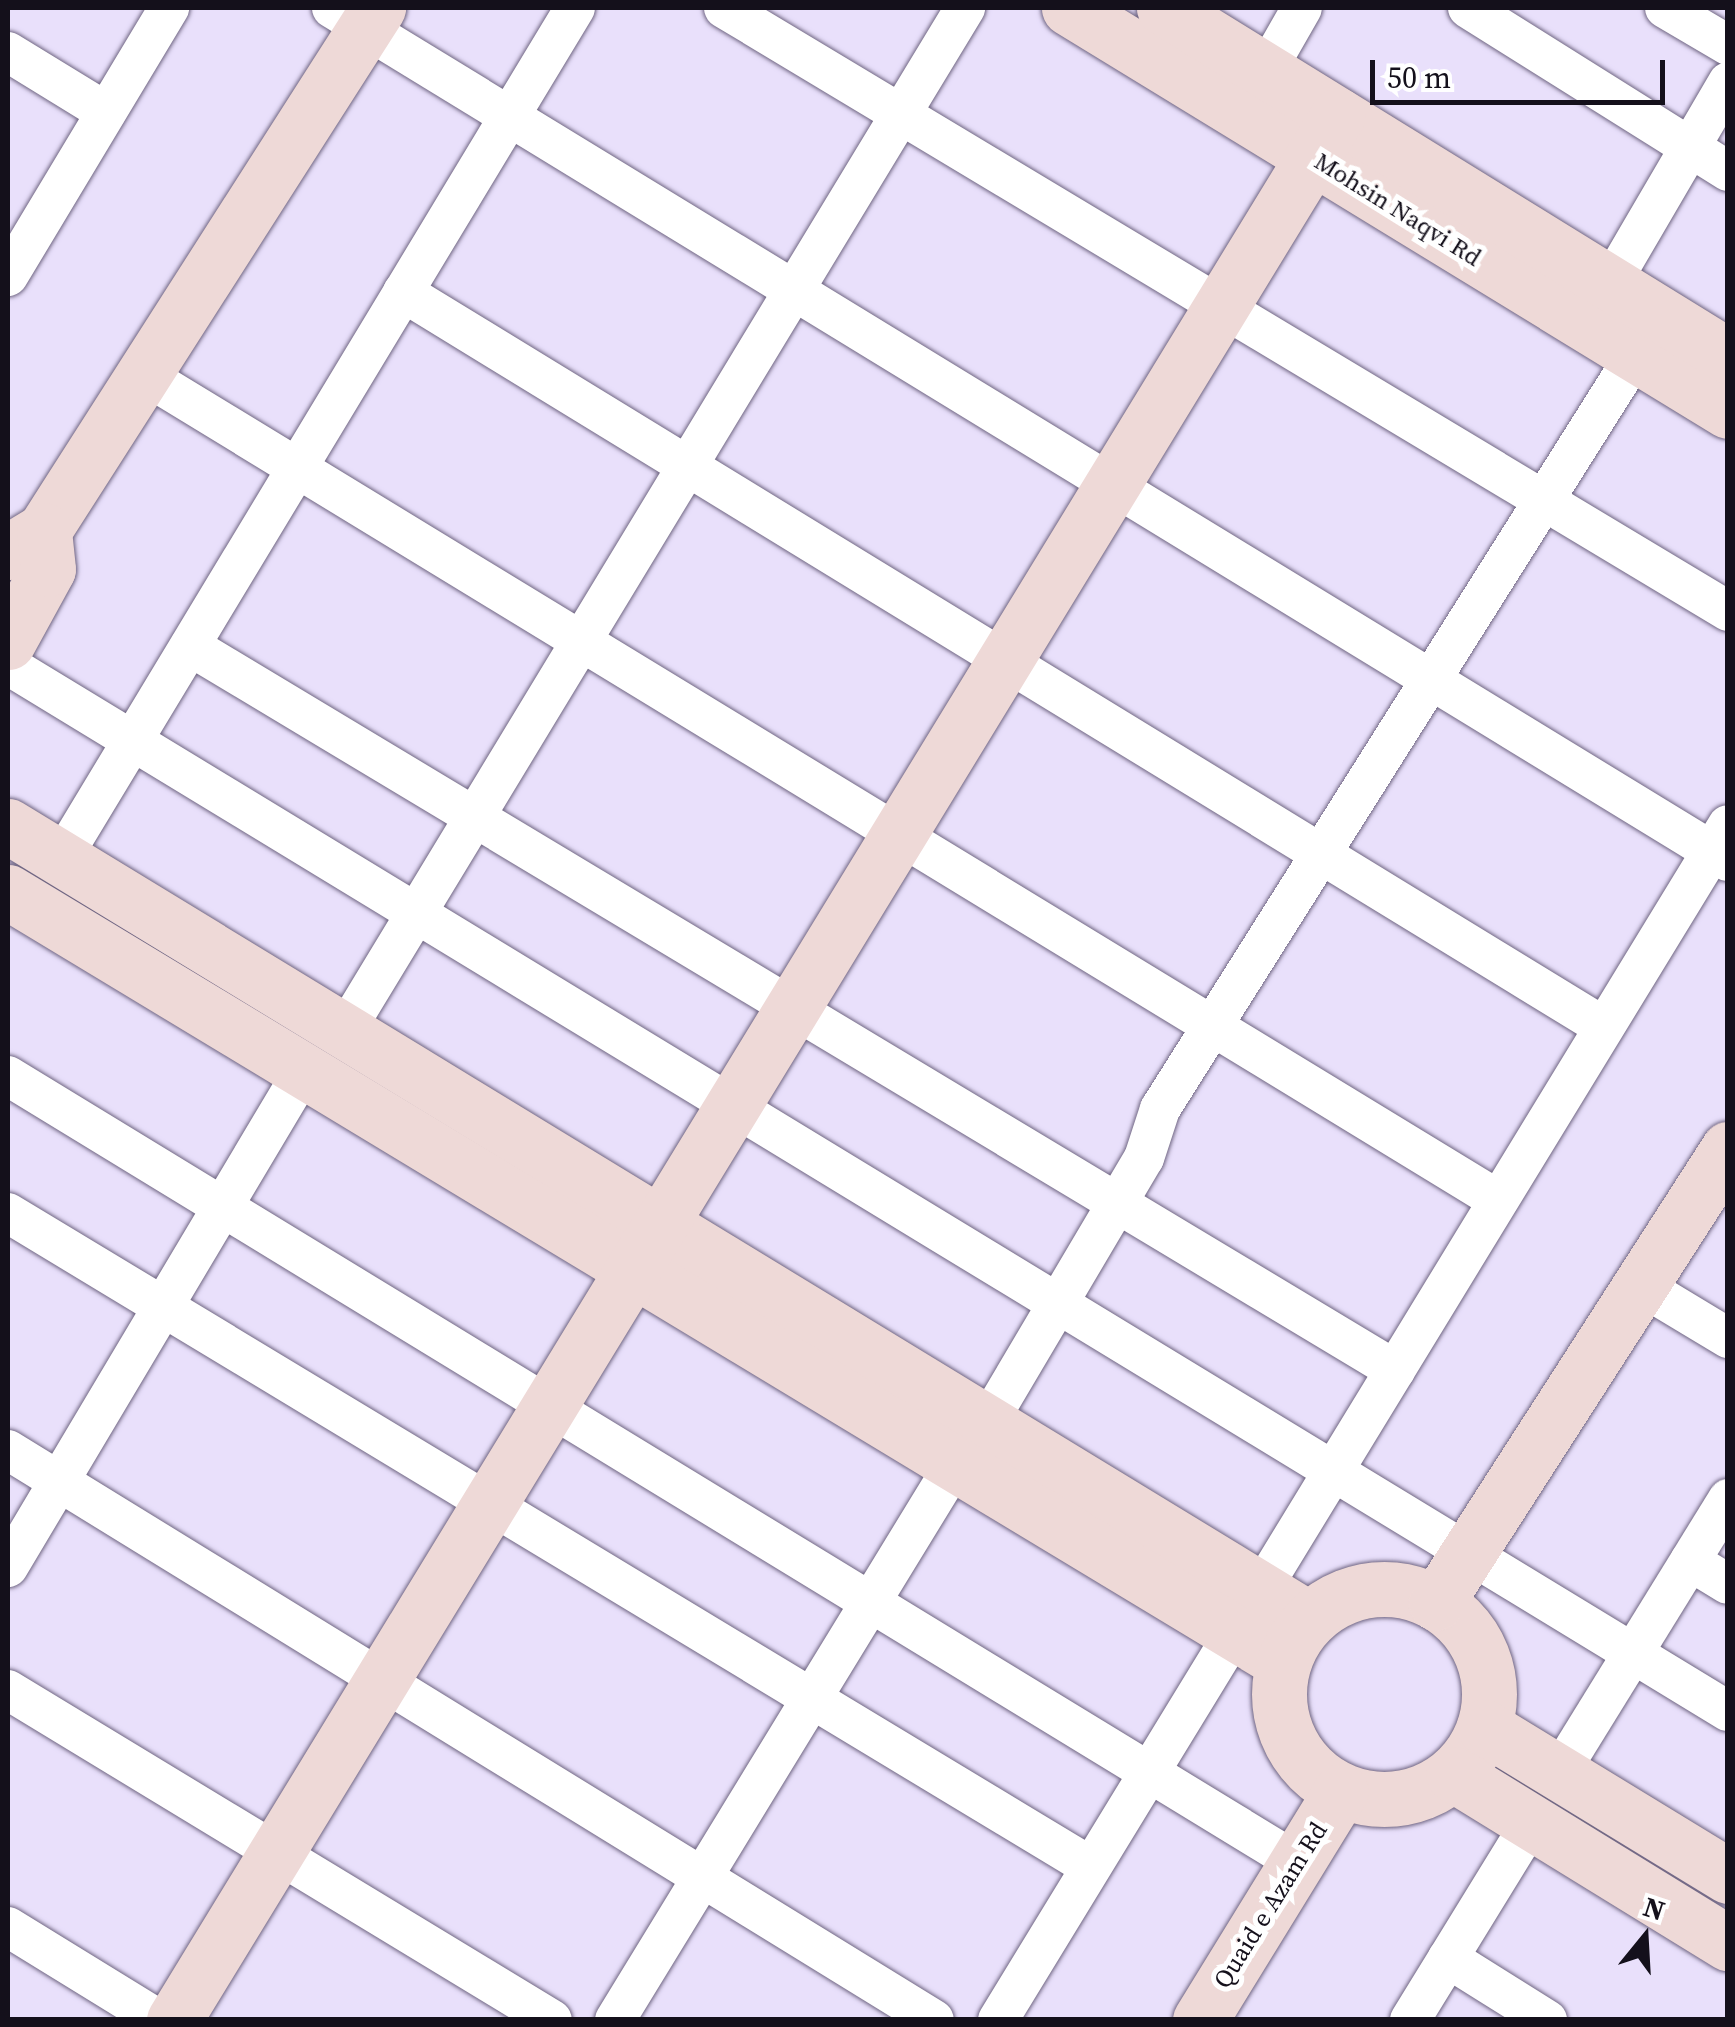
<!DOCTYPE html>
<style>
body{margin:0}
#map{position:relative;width:1735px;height:2027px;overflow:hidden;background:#e9e0fb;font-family:"Source Serif 4",serif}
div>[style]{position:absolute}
.roads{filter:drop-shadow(0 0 2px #6f6582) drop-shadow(0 0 2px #6f6582)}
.street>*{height:40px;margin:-20px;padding:0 20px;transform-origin:20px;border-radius:20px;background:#fff}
.secondary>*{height:55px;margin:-27.5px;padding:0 27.5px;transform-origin:27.5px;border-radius:27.5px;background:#eed9d7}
.secondary>.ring{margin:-27.5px;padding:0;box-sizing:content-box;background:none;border:55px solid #eed9d7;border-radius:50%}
span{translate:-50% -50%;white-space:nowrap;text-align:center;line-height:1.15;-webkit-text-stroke:10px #fff;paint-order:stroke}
.street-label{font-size:25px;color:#14101b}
.frame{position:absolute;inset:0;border:10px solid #14101b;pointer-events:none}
.north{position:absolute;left:1595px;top:1887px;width:100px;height:100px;-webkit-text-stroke:8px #fff;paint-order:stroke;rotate:18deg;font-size:28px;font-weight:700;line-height:40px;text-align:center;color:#14101b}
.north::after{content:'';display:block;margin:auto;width:35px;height:45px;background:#14101b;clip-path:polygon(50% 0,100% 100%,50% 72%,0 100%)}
.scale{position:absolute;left:1370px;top:60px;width:295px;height:45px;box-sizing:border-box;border:5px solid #14101b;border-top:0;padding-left:12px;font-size:30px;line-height:35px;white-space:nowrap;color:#14101b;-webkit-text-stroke:8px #fff;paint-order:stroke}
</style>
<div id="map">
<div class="roads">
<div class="street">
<i style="left:332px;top:8px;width:1636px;rotate:31.43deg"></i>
<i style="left:724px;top:8px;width:1171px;rotate:30.99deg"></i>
<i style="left:1468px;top:8px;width:307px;rotate:32.1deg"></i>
<i style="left:1665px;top:8px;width:73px;rotate:30.4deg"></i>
<i style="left:8px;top:52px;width:115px;rotate:31.5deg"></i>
<i style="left:1267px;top:69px;width:70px;rotate:-60.2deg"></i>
<i style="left:8px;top:276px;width:313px;rotate:-59deg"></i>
<i style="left:1609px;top:286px;width:236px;rotate:-59.7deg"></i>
<i style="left:403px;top:292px;width:1408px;rotate:31.47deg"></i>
<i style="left:143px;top:374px;width:1587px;rotate:31.37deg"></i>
<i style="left:190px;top:646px;width:1406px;rotate:31deg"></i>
<i style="left:8px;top:665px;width:2013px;rotate:31.31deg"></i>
<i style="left:61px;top:859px;width:994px;rotate:-58.87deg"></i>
<i style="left:343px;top:1034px;width:1200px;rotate:-58.77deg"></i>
<i style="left:8px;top:1076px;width:1509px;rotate:31.39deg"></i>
<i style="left:8px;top:1213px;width:1265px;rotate:31.13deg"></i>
<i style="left:1640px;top:1285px;width:103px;rotate:31.1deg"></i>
<i style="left:986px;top:1425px;width:310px;rotate:-59.4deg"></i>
<i style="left:1144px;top:1158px;width:52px;rotate:-71.9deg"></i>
<i style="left:1160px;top:1109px;width:890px;rotate:-57.76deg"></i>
<i style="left:8px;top:1450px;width:1087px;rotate:31.61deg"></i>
<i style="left:1690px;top:1561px;width:44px;rotate:31.2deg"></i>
<i style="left:8px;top:1567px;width:578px;rotate:-59.22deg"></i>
<i style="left:8px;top:1690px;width:636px;rotate:31.24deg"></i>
<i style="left:1559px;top:1773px;width:322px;rotate:-58.3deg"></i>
<i style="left:8px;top:1927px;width:177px;rotate:31.6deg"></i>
<i style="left:1448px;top:1958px;width:117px;rotate:32.1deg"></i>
<i style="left:615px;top:2020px;width:652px;rotate:-58.55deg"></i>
<i style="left:998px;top:2020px;width:1400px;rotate:-58.58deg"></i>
<i style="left:1410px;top:2020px;width:231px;rotate:-58.4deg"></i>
</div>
<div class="secondary">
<i style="left:1069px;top:8px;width:772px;rotate:31.45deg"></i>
<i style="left:1164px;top:8px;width:663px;rotate:31.68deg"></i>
<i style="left:8px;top:552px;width:42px;rotate:-31.4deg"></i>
<i style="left:44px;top:530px;width:620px;rotate:-57.39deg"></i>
<i style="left:8px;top:642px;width:83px;rotate:-61.3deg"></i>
<i style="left:48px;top:569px;width:39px;rotate:-96deg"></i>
<i style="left:8px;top:826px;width:1524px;rotate:31.36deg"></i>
<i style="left:8px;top:892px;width:1489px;rotate:31.13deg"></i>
<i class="ring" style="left:1279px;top:1589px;width:155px;height:155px"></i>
<i style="left:1436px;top:1603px;width:540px;rotate:-57.25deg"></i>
<i style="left:1484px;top:1727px;width:286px;rotate:31.4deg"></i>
<i style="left:1453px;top:1774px;width:323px;rotate:31.6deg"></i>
<i style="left:174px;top:2020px;width:2232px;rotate:-58.57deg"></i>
<i style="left:1200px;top:2020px;width:269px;rotate:-58.4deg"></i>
</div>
</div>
<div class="street-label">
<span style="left:1398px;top:209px;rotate:32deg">Mohsin Naqvi Rd</span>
<span style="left:1270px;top:1905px;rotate:-58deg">Quaid e Azam Rd</span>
</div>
<div class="frame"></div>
<div class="north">N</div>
<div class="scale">50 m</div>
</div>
